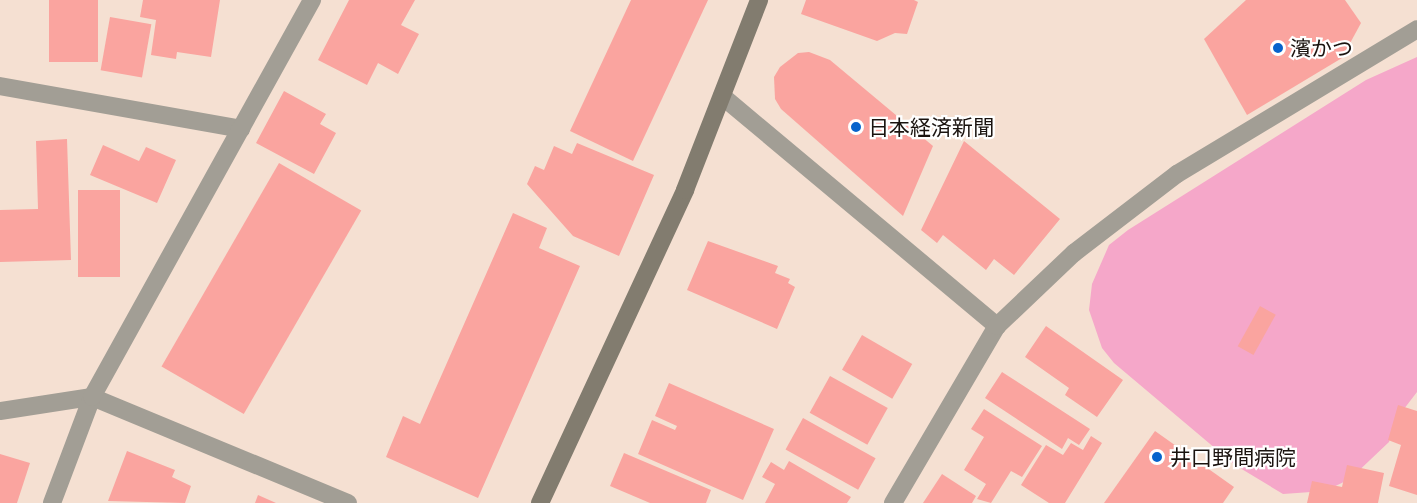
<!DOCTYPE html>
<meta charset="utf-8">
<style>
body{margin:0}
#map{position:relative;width:1417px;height:503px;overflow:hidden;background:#f5e0d2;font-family:Barlow,"Noto Sans JP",sans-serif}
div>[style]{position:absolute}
.green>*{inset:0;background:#f5a7c9}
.building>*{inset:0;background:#faa49f;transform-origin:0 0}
.street>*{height:18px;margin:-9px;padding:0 9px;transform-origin:9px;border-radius:9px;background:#a29e95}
.secondary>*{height:18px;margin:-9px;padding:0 9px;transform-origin:9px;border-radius:9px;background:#827c6f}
.dots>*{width:16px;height:16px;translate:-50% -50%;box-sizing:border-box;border:3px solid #fff;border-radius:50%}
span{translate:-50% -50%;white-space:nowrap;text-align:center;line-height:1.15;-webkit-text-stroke:4.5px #fff;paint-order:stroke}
.poi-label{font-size:21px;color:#1a130f}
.left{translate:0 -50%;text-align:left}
</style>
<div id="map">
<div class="green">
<i style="clip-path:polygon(1417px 57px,1417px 392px,1397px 418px,1389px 442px,1350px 479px,1325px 491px,1283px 494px,1235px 465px,1114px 363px,1102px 348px,1089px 310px,1092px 284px,1109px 245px,1128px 230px,1366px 80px)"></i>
</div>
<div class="building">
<i style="left:49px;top:0;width:49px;height:62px"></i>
<i style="clip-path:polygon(143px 0,220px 0,211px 57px,177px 52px,176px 59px,151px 55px,156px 20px,140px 17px)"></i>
<i style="clip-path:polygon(349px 0,415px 0,401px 25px,419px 34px,398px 74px,378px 63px,367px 85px,318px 60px)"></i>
<i style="clip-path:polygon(631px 0,708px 0,633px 161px,570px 131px)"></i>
<i style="clip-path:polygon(806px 0,914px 0,918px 2px,907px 34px,895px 33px,877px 41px,801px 14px)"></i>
<i style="clip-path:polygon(1246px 0,1345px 0,1361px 23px,1342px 58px,1247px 115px,1204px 39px)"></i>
<i style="left:110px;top:17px;width:42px;height:54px;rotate:10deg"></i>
<i style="clip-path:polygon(809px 52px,830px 60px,933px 146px,903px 216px,781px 109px,775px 99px,774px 77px,780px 67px,798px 53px)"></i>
<i style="clip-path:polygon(284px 91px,326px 114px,320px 124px,336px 133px,314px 174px,256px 143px)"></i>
<i style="clip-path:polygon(67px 139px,71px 260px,0 262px,0 210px,38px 209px,36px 141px)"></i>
<i style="clip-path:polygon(964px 141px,1060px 219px,1014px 275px,994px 259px,986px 270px,943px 235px,937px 243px,921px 230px)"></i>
<i style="clip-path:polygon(577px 143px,654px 175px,619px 256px,573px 236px,527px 184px,535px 166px,544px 170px,554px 146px,572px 154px)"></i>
<i style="clip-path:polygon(103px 145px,139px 161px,146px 147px,176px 160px,157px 203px,90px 175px)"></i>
<i style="left:279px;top:163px;width:95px;height:235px;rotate:30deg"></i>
<i style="left:78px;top:190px;width:42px;height:87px"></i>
<i style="clip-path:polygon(513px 213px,547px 228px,539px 248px,580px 266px,478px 498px,386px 457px,403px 416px,420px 424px)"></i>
<i style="clip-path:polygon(708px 241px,778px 266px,775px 273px,790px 279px,788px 283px,795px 287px,777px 329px,687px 290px)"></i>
<i style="left:1260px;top:306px;width:18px;height:46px;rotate:29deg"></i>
<i style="clip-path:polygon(1046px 326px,1123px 380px,1097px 417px,1065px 395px,1069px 388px,1025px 357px)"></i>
<i style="left:862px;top:335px;width:58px;height:40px;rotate:30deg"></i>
<i style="clip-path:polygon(1002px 372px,1090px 429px,1079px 445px,1068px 438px,1062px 449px,985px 398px)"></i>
<i style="left:830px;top:376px;width:66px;height:42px;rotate:29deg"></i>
<i style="clip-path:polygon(669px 383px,774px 429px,743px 500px,638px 454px,652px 420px,675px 430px,677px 426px,655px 416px)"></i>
<i style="clip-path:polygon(1398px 405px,1417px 411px,1417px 495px,1389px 486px,1401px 445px,1388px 440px)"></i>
<i style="clip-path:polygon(984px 409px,1042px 446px,1022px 477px,1011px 471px,991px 503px,977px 499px,986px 484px,964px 470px,984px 437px,971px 429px)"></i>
<i style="left:803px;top:418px;width:83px;height:36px;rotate:29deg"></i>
<i style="clip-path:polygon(1155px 431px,1234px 487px,1223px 503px,1104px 503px)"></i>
<i style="clip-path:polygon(1091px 436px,1102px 443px,1065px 503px,1049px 503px,1021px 485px,1046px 445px,1063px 455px,1071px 443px,1083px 450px)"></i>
<i style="clip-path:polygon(127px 451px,175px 470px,172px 477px,191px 486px,185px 503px,108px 501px)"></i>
<i style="clip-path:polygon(624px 453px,711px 490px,706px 503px,650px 503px,610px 486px)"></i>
<i style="clip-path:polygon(0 454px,30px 463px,17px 503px,0 503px)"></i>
<i style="clip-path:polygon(789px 461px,851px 497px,847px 503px,765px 503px,775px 484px,762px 477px,771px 462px,784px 470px)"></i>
<i style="clip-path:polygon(1347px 465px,1384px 473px,1378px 503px,1307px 503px,1312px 481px,1342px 487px)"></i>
<i style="clip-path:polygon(942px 474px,976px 496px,972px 503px,923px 503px)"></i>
<i style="clip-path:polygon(258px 495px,276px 503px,255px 503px)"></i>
</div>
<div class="street">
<i style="left:0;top:86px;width:245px;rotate:10.1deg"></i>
<i style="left:722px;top:96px;width:359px;rotate:39.9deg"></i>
<i style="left:0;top:411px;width:93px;rotate:-8.7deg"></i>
<i style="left:92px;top:397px;width:277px;rotate:22.5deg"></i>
<i style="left:52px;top:503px;width:113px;rotate:-69.3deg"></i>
<i style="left:92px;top:397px;width:454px;rotate:-61deg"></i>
<i style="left:893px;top:503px;width:205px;rotate:-59.6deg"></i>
<i style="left:997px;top:326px;width:106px;rotate:-43.5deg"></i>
<i style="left:1074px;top:253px;width:130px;rotate:-37.5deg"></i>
<i style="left:1177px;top:174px;width:280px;rotate:-31.1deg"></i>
</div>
<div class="secondary">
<i style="left:540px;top:503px;width:345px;rotate:-65.1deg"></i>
<i style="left:685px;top:190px;width:204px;rotate:-68.7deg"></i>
</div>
<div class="dots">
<i style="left:1278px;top:48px;background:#0763cc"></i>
<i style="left:856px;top:127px;background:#0763cc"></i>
<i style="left:1157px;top:457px;background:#0763cc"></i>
</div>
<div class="poi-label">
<span class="left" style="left:1290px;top:48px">濱かつ</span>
<span class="left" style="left:868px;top:127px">日本経済新聞</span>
<span class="left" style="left:1170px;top:457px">井口野間病院</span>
</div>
</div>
